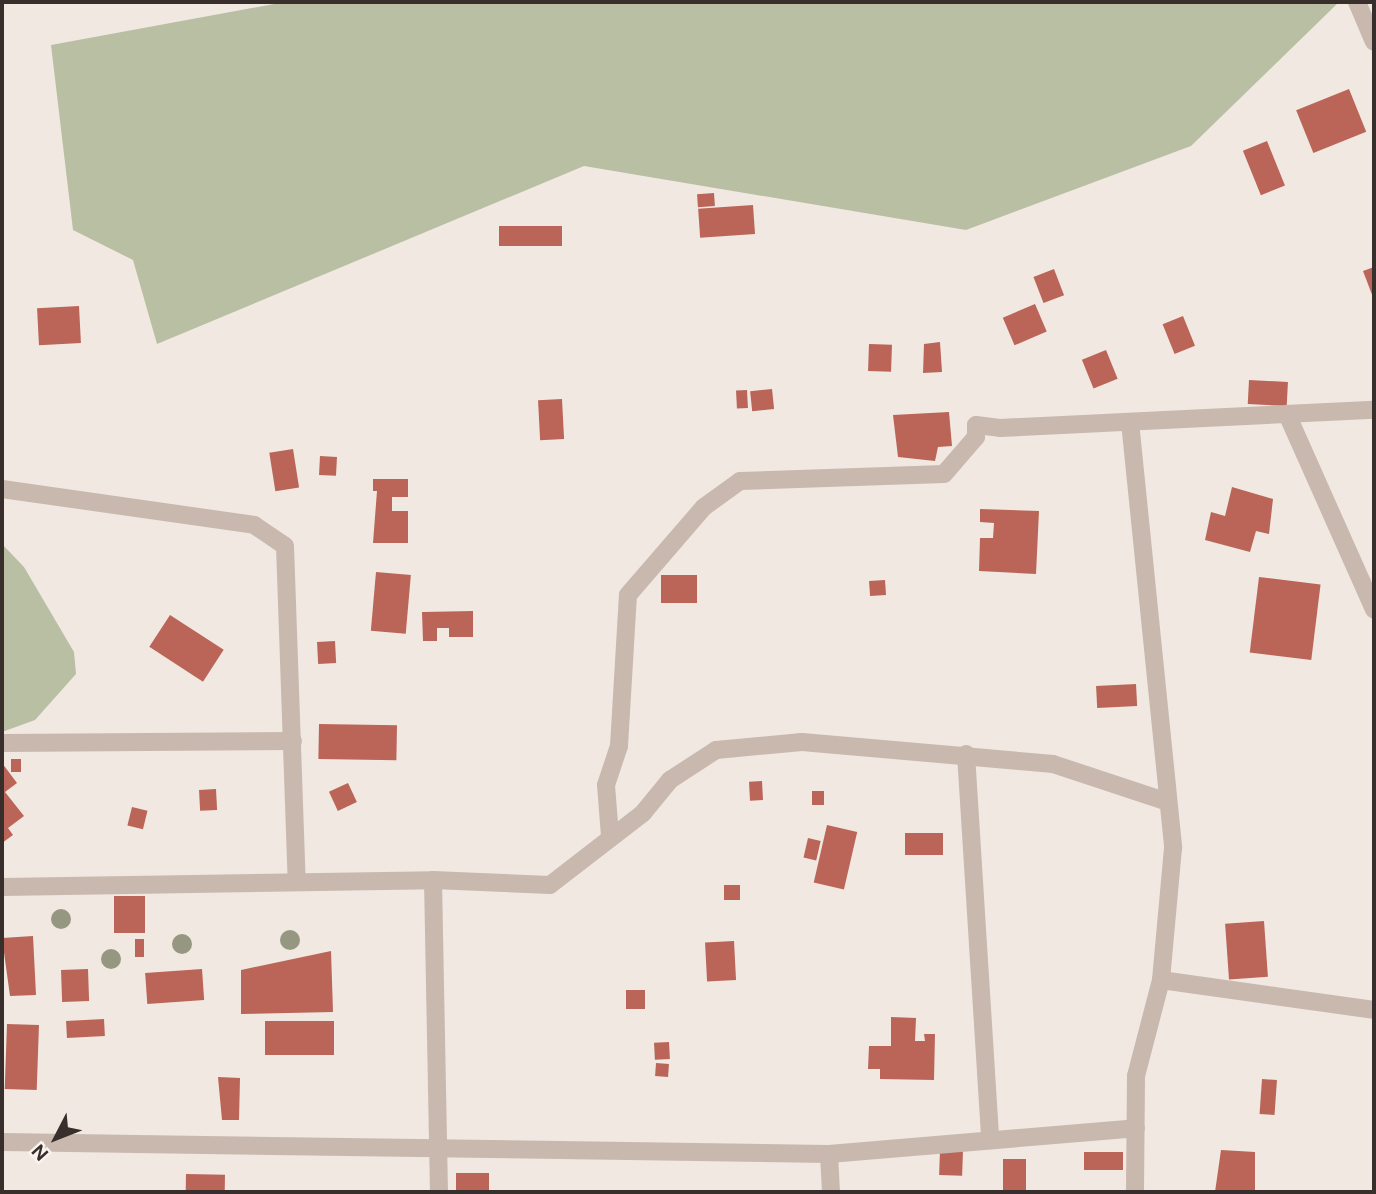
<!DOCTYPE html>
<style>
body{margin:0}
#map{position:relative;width:1376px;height:1194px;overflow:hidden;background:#f1e8e2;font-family:"DM Sans",sans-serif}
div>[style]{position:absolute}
.green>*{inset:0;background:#b9bfa3}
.building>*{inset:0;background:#ba6557;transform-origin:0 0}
.minor>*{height:18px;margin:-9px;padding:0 9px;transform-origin:9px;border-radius:9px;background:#c9b8ae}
.trees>*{width:20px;height:20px;margin:-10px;border-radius:50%;background:#969781}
span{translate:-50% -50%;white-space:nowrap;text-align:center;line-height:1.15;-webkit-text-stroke:6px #f9f3ee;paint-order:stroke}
.frame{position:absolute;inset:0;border:4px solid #382f2c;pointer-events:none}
.north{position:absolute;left:21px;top:1103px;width:70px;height:70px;-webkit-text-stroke:5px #f9f3ee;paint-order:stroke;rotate:228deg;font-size:19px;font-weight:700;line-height:28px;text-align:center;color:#382f2c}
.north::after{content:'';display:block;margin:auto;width:24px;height:32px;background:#382f2c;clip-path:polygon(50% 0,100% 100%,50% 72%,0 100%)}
</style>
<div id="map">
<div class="green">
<i style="clip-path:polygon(285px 2px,1339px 2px,1191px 146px,966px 230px,584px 166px,157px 344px,133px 260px,73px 230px,51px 45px)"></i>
<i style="clip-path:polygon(2px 544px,24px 567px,74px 652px,76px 674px,35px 720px,2px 732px)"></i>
</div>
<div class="building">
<i style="left:1349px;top:89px;width:46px;height:57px;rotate:68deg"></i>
<i style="left:1267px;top:141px;width:48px;height:26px;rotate:68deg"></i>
<i style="left:714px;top:193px;width:13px;height:17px;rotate:86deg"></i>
<i style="left:753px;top:205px;width:29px;height:55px;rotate:86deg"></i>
<i style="left:562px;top:226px;width:20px;height:63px;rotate:90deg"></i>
<i style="clip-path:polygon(1374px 267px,1374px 300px,1363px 271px)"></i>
<i style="left:1054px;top:269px;width:28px;height:22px;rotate:69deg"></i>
<i style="left:1035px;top:304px;width:30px;height:35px;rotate:67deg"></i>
<i style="left:79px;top:306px;width:37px;height:42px;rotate:87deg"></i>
<i style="left:1183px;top:316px;width:32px;height:22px;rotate:68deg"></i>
<i style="clip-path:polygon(940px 342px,942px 372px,923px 373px,924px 344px)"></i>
<i style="left:869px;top:344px;width:23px;height:27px;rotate:2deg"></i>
<i style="left:1106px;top:350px;width:31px;height:26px;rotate:68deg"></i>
<i style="left:1249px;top:380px;width:39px;height:24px;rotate:3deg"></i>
<i style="left:772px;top:389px;width:20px;height:22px;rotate:84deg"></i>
<i style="left:747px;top:390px;width:18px;height:11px;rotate:87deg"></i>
<i style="left:562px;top:399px;width:40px;height:24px;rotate:87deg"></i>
<i style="clip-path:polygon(949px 412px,952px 446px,938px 447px,935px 461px,898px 457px,893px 415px)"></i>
<i style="left:293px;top:449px;width:39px;height:24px;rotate:81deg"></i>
<i style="left:320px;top:456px;width:17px;height:19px;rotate:3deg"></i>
<i style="clip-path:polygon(373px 479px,408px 479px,408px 497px,392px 497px,392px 511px,408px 511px,408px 543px,373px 543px,377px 491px,373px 491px)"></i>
<i style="clip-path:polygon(1232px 487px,1273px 499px,1269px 534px,1256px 531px,1250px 552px,1205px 540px,1211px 512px,1225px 516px)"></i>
<i style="clip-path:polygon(980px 509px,1039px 511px,1036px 574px,979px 571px,980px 538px,993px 538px,994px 523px,980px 522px)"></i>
<i style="left:376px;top:572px;width:35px;height:59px;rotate:5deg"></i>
<i style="left:661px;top:575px;width:36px;height:28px"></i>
<i style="left:1259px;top:577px;width:62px;height:76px;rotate:7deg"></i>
<i style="left:885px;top:580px;width:15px;height:16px;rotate:86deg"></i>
<i style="clip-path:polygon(473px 611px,473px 637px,449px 637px,449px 628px,437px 628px,437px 641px,423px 641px,422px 612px)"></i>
<i style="left:170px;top:615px;width:64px;height:38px;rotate:33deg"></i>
<i style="left:335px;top:641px;width:22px;height:18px;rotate:87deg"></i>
<i style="left:1136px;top:684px;width:22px;height:40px;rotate:87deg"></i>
<i style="left:319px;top:724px;width:78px;height:35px;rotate:1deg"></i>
<i style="left:11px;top:759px;width:10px;height:13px"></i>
<i style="clip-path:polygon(2px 763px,17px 783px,5px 792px,24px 816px,8px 828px,13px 835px,2px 843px)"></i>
<i style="left:762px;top:781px;width:19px;height:13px;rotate:87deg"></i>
<i style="left:348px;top:783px;width:21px;height:21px;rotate:65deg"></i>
<i style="left:216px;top:789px;width:21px;height:17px;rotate:87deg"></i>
<i style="left:812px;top:791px;width:12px;height:14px"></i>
<i style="left:132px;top:807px;width:16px;height:19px;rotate:14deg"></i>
<i style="left:827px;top:825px;width:31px;height:59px;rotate:13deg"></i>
<i style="left:905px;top:833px;width:38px;height:22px"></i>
<i style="left:808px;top:838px;width:13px;height:20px;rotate:13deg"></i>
<i style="left:724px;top:885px;width:16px;height:15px"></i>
<i style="left:145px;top:896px;width:37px;height:31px;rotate:90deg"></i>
<i style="left:1264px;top:921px;width:56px;height:39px;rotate:86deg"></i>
<i style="clip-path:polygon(33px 936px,36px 995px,10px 996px,2px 938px)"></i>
<i style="left:135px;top:939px;width:9px;height:18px"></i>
<i style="left:734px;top:941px;width:39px;height:29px;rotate:87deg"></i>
<i style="clip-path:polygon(331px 951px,333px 1012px,241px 1014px,241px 970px)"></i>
<i style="left:88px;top:969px;width:32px;height:27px;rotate:88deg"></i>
<i style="left:202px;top:969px;width:31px;height:57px;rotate:86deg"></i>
<i style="left:626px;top:990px;width:19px;height:19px"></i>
<i style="clip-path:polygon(891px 1017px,916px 1018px,915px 1041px,925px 1041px,924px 1034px,935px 1034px,934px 1080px,880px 1079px,880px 1069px,868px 1069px,869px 1046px,891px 1046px)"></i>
<i style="left:104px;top:1019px;width:17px;height:38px;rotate:87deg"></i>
<i style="left:265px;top:1021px;width:69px;height:34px"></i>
<i style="left:7px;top:1024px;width:32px;height:65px;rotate:2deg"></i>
<i style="left:669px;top:1042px;width:17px;height:15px;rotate:87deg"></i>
<i style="left:656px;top:1063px;width:13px;height:13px;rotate:4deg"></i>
<i style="clip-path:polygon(218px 1077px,240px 1078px,239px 1120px,222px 1120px)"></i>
<i style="left:1262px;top:1079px;width:15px;height:35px;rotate:4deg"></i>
<i style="left:940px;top:1150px;width:23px;height:25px;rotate:2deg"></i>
<i style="clip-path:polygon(1221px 1150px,1255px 1152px,1255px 1192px,1215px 1192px)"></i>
<i style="left:1084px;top:1152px;width:39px;height:18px"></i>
<i style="left:1003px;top:1159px;width:23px;height:33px"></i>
<i style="left:456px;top:1173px;width:33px;height:17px"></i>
<i style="left:186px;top:1174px;width:39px;height:18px;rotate:1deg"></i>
</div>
<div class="minor">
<i style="left:1357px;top:2px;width:43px;rotate:67deg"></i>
<i style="left:1287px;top:414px;width:214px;rotate:66deg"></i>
<i style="left:1130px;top:422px;width:428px;rotate:84.2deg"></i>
<i style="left:1173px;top:848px;width:133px;rotate:95.2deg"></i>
<i style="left:1161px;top:980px;width:99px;rotate:104.6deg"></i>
<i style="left:1136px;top:1076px;width:116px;rotate:90.5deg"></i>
<i style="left:2px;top:489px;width:255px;rotate:8.1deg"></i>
<i style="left:254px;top:525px;width:37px;rotate:34deg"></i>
<i style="left:285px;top:546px;width:336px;rotate:88deg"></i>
<i style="left:2px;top:743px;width:291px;rotate:-0.4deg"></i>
<i style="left:966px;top:754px;width:387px;rotate:86.4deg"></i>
<i style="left:610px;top:836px;width:51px;rotate:-94.5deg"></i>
<i style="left:606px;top:785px;width:41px;rotate:-71.6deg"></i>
<i style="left:619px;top:746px;width:151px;rotate:-86.6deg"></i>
<i style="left:628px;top:595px;width:116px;rotate:-49.2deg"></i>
<i style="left:704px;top:507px;width:44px;rotate:-35.8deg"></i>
<i style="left:740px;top:481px;width:204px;rotate:-2deg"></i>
<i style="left:944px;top:474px;width:49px;rotate:-49.1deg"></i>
<i style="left:976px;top:437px;width:12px;rotate:-90deg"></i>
<i style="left:976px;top:425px;width:24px;rotate:7deg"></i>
<i style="left:1000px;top:428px;width:374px;rotate:-2.8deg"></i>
<i style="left:433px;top:880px;width:312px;rotate:88.9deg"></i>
<i style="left:2px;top:887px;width:431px;rotate:-0.9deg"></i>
<i style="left:433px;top:880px;width:117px;rotate:2.4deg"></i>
<i style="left:550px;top:885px;width:118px;rotate:-37.7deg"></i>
<i style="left:643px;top:813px;width:43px;rotate:-50.7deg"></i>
<i style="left:670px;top:780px;width:55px;rotate:-33.1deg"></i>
<i style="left:716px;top:750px;width:86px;rotate:-5.3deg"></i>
<i style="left:802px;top:742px;width:252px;rotate:5deg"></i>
<i style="left:1053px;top:764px;width:121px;rotate:18.3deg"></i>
<i style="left:1161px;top:980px;width:215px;rotate:8deg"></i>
<i style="left:2px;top:1142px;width:827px;rotate:0.83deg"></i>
<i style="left:829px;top:1154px;width:308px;rotate:-4.8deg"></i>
<i style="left:829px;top:1154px;width:38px;rotate:87deg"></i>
</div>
<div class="trees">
<i style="left:61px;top:919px"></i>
<i style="left:290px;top:940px"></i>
<i style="left:182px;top:944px"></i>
<i style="left:111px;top:959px"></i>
</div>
<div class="frame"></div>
<div class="north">N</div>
</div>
